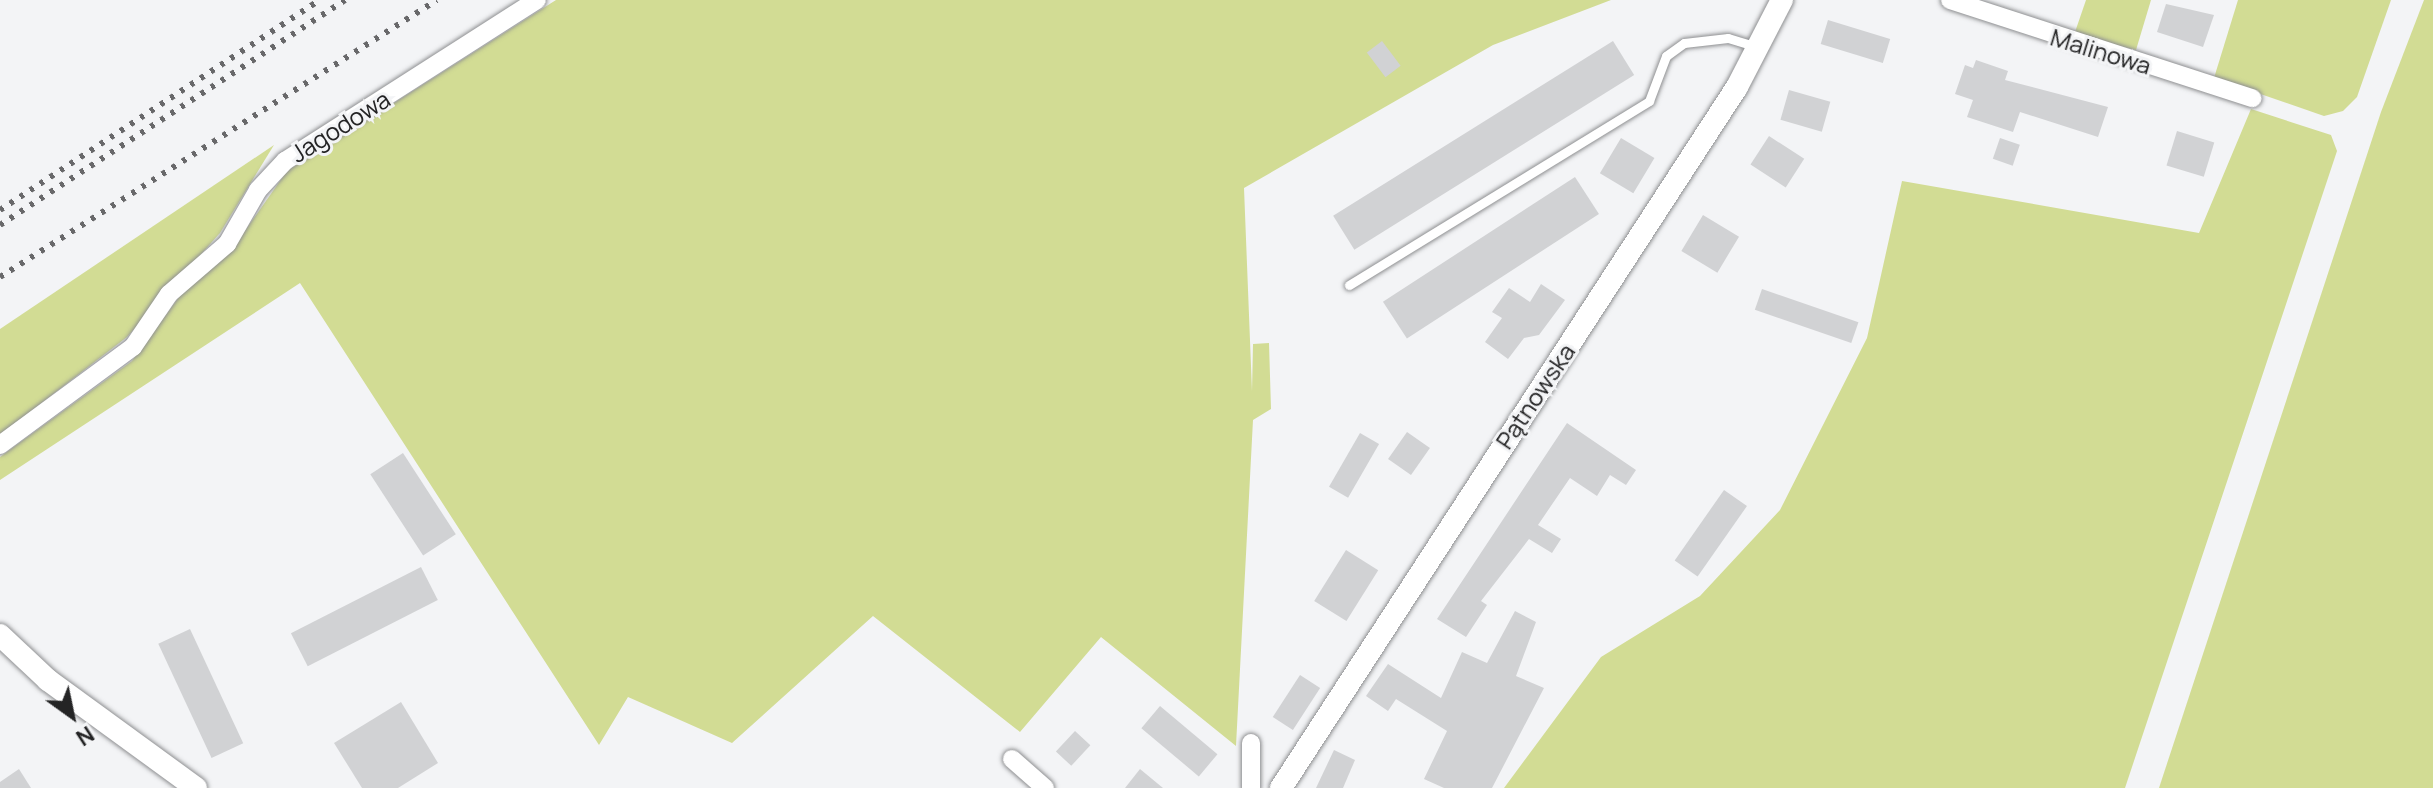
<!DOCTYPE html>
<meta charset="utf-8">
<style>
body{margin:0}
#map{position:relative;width:2433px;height:788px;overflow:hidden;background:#f3f4f6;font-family:Manrope,sans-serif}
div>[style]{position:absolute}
.green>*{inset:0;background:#d2dc94}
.building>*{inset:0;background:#d1d2d4;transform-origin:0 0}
.roads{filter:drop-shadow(0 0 2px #8e8f91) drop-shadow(0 0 2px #8e8f91)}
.service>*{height:9px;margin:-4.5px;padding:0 4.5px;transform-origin:4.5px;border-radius:4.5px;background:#fff}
.minor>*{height:18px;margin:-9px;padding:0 9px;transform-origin:9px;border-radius:9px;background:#fff}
.tertiary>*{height:22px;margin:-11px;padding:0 11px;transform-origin:11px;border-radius:11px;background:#fff}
.rail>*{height:6px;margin-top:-3px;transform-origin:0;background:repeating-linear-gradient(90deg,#68686a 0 4px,transparent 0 12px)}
span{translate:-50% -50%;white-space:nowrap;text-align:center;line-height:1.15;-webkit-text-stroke:6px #f3f4f6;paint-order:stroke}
.street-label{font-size:24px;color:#242425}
.north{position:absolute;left:32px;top:676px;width:80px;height:80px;-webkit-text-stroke:6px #f3f4f6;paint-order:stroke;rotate:147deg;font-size:22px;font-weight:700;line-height:32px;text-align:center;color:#242425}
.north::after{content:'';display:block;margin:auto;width:28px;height:36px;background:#242425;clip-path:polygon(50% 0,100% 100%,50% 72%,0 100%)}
</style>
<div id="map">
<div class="green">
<i style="clip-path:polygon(556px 0,1611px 0,1493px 45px,1244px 188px,1252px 391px,1253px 344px,1269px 343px,1271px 409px,1253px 420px,1236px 746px,1101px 637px,1020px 732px,873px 616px,732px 743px,628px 697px,599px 745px,300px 283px,0 480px,0 457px,132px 361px,182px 293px,230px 252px,287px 171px)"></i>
<i style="clip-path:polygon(2086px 0,2151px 0,2136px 50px,2074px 35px)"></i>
<i style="clip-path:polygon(2238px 0,2391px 0,2357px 97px,2343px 111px,2324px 116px,2214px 78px)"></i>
<i style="clip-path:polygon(2424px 0,2433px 0,2433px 788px,2159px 788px,2381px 112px)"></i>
<i style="clip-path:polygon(2251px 109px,2331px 135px,2337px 151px,2125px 788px,1504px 788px,1601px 657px,1700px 596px,1780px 510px,1867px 338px,1902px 181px,2199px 233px)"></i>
<i style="clip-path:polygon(274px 145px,220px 233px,127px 337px,0 435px,0 329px)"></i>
</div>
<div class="building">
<i style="clip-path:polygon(2166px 4px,2214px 15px,2203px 47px,2157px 32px)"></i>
<i style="left:1828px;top:20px;width:65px;height:25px;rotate:17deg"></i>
<i style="left:1382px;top:41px;width:31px;height:19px;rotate:53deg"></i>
<i style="left:1613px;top:41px;width:40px;height:330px;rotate:58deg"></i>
<i style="clip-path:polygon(1976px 60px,2008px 71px,2005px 80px,2108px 107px,2098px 137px,2020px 112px,2013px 132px,1967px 117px,1973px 100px,1955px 94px,1965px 65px,1973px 68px)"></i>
<i style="left:1789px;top:90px;width:43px;height:31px;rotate:16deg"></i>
<i style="left:2177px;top:131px;width:39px;height:36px;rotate:17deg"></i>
<i style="left:1769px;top:136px;width:42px;height:34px;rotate:33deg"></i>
<i style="left:1621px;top:138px;width:39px;height:41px;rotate:31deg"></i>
<i style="left:2000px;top:138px;width:21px;height:22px;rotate:19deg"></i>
<i style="left:1575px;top:177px;width:44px;height:229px;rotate:57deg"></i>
<i style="left:1703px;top:215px;width:42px;height:42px;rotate:31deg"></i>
<i style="clip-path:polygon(1541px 284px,1565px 300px,1539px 335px,1524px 338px,1508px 359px,1485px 342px,1502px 318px,1492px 312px,1509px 288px,1530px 302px)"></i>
<i style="left:1762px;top:289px;width:102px;height:22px;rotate:19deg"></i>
<i style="clip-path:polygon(1567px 423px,1636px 470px,1626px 485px,1610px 475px,1597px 496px,1570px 478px,1538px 525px,1561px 539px,1552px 553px,1529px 539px,1481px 601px,1487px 605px,1466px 637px,1437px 619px)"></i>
<i style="left:1407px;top:432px;width:28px;height:33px;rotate:35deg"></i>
<i style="left:1360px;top:433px;width:22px;height:62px;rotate:30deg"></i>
<i style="left:403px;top:453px;width:97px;height:39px;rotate:57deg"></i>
<i style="left:1724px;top:490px;width:28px;height:86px;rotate:35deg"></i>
<i style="left:1346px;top:550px;width:38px;height:60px;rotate:32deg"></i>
<i style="left:421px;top:567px;width:37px;height:146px;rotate:63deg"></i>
<i style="clip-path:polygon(1515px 611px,1536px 622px,1516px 676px,1544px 688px,1492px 788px,1444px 788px,1424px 779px,1447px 731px,1396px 699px,1388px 711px,1366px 696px,1388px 664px,1441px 698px,1462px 652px,1487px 663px)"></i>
<i style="left:190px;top:629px;width:126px;height:35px;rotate:65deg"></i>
<i style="left:1300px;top:675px;width:24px;height:50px;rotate:33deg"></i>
<i style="clip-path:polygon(401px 702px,438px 763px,398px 788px,362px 788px,334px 743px)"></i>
<i style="left:1160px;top:706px;width:75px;height:29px;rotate:40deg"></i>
<i style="left:1075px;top:731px;width:21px;height:28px;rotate:43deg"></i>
<i style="clip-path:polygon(1334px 750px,1355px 760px,1343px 788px,1316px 788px)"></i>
<i style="clip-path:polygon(19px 769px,31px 788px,0 788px,0 782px)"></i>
<i style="clip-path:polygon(1140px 769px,1163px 788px,1125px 788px)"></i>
</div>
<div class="roads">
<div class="service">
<i style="left:1349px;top:285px;width:352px;rotate:-31.5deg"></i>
<i style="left:1649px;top:101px;width:48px;rotate:-69.3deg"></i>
<i style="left:1666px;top:56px;width:22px;rotate:-36deg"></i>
<i style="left:1684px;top:43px;width:44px;rotate:-6.5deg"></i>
<i style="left:1728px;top:38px;width:30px;rotate:17deg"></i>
</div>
<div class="minor">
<i style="left:1950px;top:0;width:318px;rotate:18deg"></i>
<i style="left:0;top:445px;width:165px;rotate:-36.4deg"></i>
<i style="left:133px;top:347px;width:64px;rotate:-55.8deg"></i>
<i style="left:169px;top:294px;width:77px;rotate:-40.8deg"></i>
<i style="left:227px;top:244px;width:62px;rotate:-60.1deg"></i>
<i style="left:258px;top:190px;width:40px;rotate:-47deg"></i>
<i style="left:285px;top:161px;width:299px;rotate:-32.6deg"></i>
<i style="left:1012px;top:759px;width:44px;rotate:41.3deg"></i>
<i style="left:1251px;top:788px;width:45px;rotate:-90deg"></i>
</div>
<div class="tertiary">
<i style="left:0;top:635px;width:66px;rotate:43.2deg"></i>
<i style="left:48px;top:680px;width:183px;rotate:36.1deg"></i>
<i style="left:1281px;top:788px;width:836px;rotate:-56.96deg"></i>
<i style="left:1737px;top:87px;width:98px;rotate:-62.7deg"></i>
</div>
</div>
<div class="rail">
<i style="left:0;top:210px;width:383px;rotate:-33.3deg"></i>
<i style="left:0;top:225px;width:412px;rotate:-33.1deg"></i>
<i style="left:0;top:277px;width:517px;rotate:-32.37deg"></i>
</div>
<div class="street-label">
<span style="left:2101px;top:51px;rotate:17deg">Malinowa</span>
<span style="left:340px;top:126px;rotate:-32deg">Jagodowa</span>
<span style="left:1535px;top:396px;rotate:-56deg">Pątnowska</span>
</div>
<div class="north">N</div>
</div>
